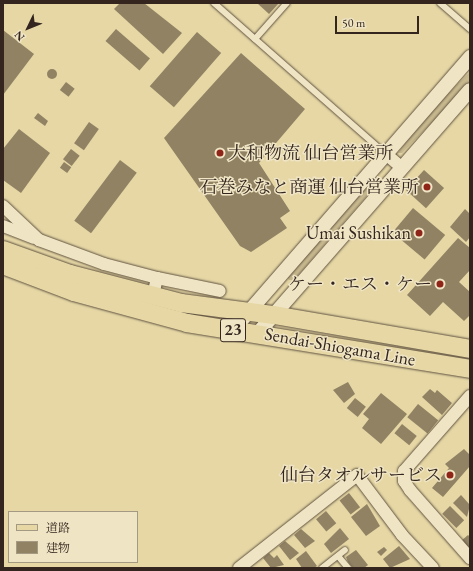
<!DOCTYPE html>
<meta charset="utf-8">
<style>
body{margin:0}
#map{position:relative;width:473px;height:571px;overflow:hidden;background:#e6d7a5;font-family:"EB Garamond","Noto Serif JP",serif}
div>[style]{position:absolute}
.green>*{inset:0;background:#c8b98e}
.building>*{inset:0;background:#918264;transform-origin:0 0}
.round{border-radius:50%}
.roads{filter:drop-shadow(0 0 1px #605240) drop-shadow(0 0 1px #605240)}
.service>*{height:6px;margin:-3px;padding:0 3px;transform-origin:3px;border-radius:3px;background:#efe5c4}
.minor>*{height:12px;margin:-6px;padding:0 6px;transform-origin:6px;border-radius:6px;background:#efe5c4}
.tertiary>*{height:14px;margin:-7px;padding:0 7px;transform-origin:7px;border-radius:7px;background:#efe5c4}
.primary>*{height:18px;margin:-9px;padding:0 9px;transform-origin:9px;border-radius:9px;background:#e6d7a5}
.dots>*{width:11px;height:11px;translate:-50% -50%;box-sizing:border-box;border:2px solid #efe5c4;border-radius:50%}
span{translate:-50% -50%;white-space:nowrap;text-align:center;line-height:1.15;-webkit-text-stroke:3px #efe5c4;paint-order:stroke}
.shield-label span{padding:1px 3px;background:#efe5c4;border:1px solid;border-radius:3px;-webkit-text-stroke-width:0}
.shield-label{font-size:17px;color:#34261e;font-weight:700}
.poi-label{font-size:18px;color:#34261e}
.left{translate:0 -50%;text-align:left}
.right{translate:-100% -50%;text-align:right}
.street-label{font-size:18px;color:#34261e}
.frame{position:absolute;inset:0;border:4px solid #34261e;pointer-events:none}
.legend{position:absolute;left:8px;top:511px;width:130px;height:52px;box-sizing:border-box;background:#efe5c4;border:1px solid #a49982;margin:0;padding:5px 7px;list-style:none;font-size:12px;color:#34261e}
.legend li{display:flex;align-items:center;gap:8px;height:20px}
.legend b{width:20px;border:1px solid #a49982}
.north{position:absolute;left:8px;top:8px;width:40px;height:40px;-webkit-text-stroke:3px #efe5c4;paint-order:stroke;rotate:227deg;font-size:11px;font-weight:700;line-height:16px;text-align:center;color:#34261e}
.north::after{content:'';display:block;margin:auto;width:14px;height:18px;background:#34261e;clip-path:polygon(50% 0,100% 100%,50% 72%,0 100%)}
.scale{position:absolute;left:335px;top:16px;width:84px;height:18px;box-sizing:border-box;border:2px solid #34261e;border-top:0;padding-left:5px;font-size:12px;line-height:14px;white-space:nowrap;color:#34261e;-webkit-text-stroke:3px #efe5c4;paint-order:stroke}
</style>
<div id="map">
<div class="green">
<i style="clip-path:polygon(470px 72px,470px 83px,462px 92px,402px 153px,398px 153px,422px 119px)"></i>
<i style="clip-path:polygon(369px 183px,372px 190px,294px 280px,289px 280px,287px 277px)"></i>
</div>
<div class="building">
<i style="clip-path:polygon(120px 3px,144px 3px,182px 33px,163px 54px,114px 9px)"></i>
<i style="clip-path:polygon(257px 3px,279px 3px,269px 14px)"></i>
<i style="left:116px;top:29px;width:45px;height:16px;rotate:41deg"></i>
<i style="clip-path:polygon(3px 30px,34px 54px,3px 95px)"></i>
<i style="left:197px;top:32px;width:32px;height:72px;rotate:41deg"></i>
<i style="clip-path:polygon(241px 53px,305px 109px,259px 163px,290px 211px,280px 218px,287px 228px,251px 252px,240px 246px,164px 138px)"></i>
<i class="round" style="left:47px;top:69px;width:10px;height:10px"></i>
<i style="left:66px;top:82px;width:11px;height:10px;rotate:38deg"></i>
<i style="clip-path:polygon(38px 113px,48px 121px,45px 126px,34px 118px)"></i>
<i style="left:89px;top:122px;width:12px;height:26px;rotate:35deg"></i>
<i style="clip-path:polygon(19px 129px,50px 153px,21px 193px,3px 180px,3px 149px)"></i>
<i style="left:71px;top:149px;width:11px;height:13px;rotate:38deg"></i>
<i style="left:120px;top:160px;width:21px;height:76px;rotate:37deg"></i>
<i style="left:64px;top:162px;width:9px;height:7px;rotate:36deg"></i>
<i style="left:424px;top:170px;width:27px;height:27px;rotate:42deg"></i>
<i style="left:413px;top:208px;width:42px;height:32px;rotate:40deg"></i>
<i style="clip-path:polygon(465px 209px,470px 214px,470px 237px,466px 242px,450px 227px)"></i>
<i style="clip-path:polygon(458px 238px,470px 248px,470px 270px,459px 282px,470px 292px,470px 315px,464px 321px,443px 302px,430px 316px,407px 295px)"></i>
<i style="clip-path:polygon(348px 382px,355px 394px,344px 403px,333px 390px)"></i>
<i style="clip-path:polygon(430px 389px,435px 393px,437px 390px,452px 403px,442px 415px,422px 397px)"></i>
<i style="clip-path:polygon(381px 393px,407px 414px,381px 444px,362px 428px,369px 419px,363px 414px)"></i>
<i style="left:355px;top:398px;width:14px;height:13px;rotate:39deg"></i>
<i style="left:418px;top:404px;width:26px;height:17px;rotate:39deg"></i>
<i style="left:402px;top:424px;width:19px;height:12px;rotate:39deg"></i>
<i style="clip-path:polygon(464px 449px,470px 455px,470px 466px,443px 497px,432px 488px,449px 468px,445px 464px)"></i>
<i style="left:349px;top:493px;width:18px;height:12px;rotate:52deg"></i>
<i style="clip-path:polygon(461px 495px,470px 505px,467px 517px,453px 503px)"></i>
<i style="clip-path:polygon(367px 504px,380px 526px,366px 536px,351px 517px)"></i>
<i style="left:450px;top:506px;width:20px;height:11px;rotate:45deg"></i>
<i style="left:326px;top:511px;width:16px;height:13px;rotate:50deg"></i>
<i style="clip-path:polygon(340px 528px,349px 539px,331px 553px,324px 544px)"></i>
<i style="clip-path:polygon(301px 529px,315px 541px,305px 548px,294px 535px)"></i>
<i style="clip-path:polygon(468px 535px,470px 537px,470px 550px,461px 541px)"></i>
<i style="clip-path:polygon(285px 541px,299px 553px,290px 560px,279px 546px)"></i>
<i style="clip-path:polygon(399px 546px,410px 559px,390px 568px,383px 559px)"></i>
<i style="clip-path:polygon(384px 547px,387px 550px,381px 556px,377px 552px)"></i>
<i style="clip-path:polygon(356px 550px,368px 565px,364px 568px,353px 568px,348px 562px,346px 557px)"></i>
<i style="clip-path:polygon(306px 551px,317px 566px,314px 568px,302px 568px,296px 559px)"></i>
<i style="clip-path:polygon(269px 553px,274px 558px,277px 555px,284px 565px,271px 568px,263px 558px)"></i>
</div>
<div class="roads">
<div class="service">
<i style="left:214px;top:3px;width:229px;rotate:41.3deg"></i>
<i style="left:440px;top:3px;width:40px;rotate:41deg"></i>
<i style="left:255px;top:39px;width:48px;rotate:-48.4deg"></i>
<i style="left:338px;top:556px;width:16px;rotate:50deg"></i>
<i style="left:322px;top:568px;width:29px;rotate:-38deg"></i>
</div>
<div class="minor">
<i style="left:386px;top:154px;width:21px;rotate:41deg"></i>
<i style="left:3px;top:206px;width:50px;rotate:43.4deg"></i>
<i style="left:39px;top:240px;width:69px;rotate:20.3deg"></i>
<i style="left:104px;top:264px;width:55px;rotate:14.8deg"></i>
<i style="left:157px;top:278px;width:18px;rotate:103deg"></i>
<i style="left:3px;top:226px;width:33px;rotate:21deg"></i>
<i style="left:157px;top:278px;width:64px;rotate:11.7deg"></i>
<i style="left:470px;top:396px;width:100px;rotate:131.3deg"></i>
<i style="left:404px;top:471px;width:10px;rotate:90deg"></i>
<i style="left:404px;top:481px;width:11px;rotate:56deg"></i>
<i style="left:410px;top:490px;width:91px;rotate:48.6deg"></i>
<i style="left:239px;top:568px;width:150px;rotate:-38.2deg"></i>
<i style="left:357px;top:475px;width:75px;rotate:53.1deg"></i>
<i style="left:402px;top:535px;width:45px;rotate:46.8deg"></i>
</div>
<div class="tertiary">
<i style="left:233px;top:330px;width:362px;rotate:-49deg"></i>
<i style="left:258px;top:333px;width:322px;rotate:-48.9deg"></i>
</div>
<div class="primary">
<i style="left:3px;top:250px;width:71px;rotate:19.7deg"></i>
<i style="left:70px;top:274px;width:115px;rotate:14.6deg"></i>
<i style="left:181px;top:303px;width:94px;rotate:7.4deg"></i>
<i style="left:274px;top:315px;width:199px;rotate:9.8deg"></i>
<i style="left:3px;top:265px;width:76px;rotate:20.8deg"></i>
<i style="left:74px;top:292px;width:117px;rotate:15.3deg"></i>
<i style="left:187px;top:323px;width:287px;rotate:9.2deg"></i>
</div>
</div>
<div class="dots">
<i style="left:220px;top:153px;background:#8f2418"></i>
<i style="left:427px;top:187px;background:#8f2418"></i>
<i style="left:419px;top:233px;background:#8f2418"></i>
<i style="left:440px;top:284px;background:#8f2418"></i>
<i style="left:450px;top:475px;background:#8f2418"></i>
</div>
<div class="shield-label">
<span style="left:233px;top:330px">23</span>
</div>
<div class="poi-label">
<span class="left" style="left:228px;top:153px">大和物流 仙台営業所</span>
<span class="right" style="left:419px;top:187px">石巻みなと商運 仙台営業所</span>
<span class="right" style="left:411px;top:233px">Umai Sushikan</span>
<span class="right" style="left:432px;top:284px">ケー・エス・ケー</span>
<span class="right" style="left:442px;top:475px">仙台タオルサービス</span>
</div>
<div class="street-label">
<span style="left:340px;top:347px;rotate:10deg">Sendai-Shiogama Line</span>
</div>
<div class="frame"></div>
<ul class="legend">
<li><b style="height:5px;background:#e6d7a5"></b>道路</li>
<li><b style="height:11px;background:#918264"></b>建物</li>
</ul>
<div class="north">N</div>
<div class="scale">50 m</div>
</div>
